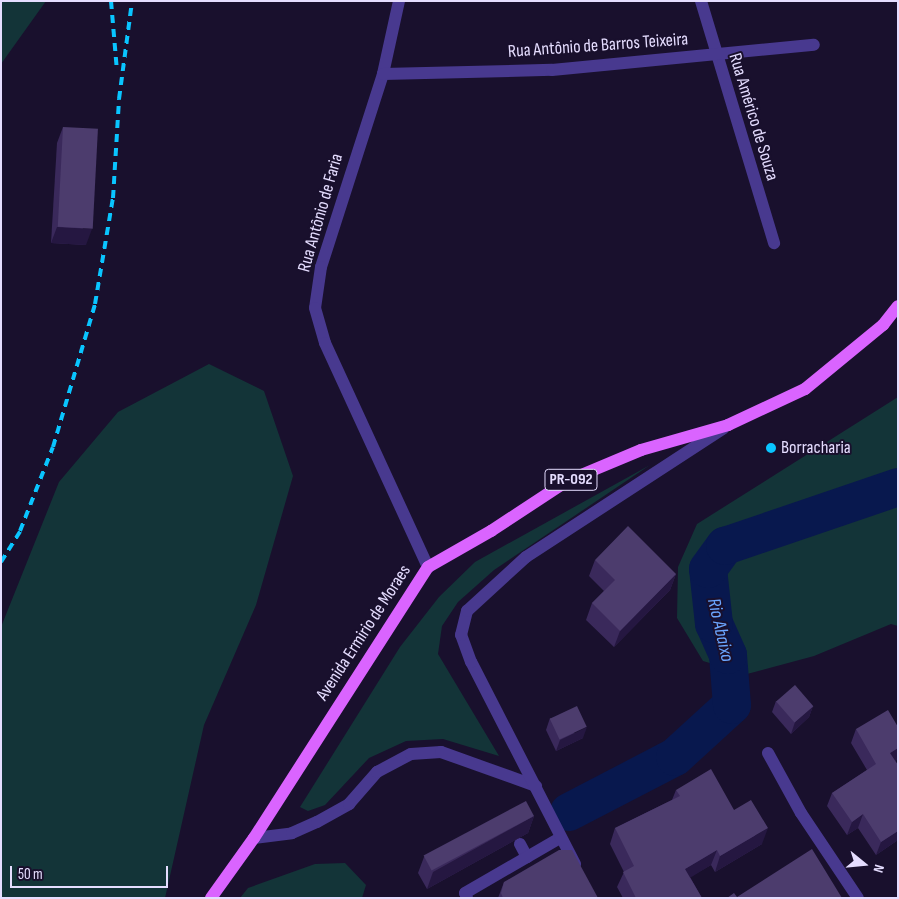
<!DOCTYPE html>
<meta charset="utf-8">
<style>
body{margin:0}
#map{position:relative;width:899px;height:899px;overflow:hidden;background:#19102d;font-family:"Sofia Sans Condensed",sans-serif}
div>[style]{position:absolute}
.green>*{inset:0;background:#133438}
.river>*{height:38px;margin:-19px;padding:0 19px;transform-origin:19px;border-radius:19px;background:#08184e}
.service>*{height:12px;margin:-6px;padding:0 6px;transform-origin:6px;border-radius:6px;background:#48398f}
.minor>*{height:12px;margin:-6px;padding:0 6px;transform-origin:6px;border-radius:6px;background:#48398f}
.tertiary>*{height:12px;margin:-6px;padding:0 6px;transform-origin:6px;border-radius:6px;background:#48398f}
.primary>*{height:12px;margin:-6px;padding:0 6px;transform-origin:6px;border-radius:6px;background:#da64ff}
.rail>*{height:4px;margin-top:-2px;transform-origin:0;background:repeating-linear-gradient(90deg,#09c5ff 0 8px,transparent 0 14px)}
.wall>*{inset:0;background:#3a295b}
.shaded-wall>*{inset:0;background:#251741}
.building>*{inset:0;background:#4c3c6d;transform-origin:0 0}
.dots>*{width:14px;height:14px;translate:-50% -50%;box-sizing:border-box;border:2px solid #19102d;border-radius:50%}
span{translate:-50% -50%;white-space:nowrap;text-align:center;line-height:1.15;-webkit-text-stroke:4px #19102d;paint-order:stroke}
.shield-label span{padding:1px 4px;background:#19102d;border:1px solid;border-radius:4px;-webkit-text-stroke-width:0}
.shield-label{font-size:16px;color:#e5ddff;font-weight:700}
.street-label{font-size:18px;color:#e5ddff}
.poi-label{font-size:18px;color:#e5ddff}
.left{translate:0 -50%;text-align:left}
.water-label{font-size:19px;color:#6ba6ff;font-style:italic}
.frame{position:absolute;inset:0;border:2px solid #e5ddff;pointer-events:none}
.north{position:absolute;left:839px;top:839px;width:50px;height:50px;-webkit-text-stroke:4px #19102d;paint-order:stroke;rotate:107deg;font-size:14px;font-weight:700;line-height:20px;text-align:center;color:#e5ddff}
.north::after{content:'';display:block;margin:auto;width:18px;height:22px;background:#e5ddff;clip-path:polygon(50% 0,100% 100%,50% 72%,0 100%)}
.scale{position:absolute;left:10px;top:866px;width:158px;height:22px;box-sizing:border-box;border:2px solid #e5ddff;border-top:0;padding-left:6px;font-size:15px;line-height:18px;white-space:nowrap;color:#e5ddff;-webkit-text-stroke:4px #19102d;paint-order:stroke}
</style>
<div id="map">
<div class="green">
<i style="clip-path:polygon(1px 1px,46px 1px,1px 64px)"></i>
<i style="clip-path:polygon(209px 364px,264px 391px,293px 476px,256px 605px,204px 725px,165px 898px,1px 898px,1px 627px,59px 482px,118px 412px)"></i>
<i style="clip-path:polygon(898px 397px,898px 626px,891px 624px,814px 656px,747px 674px,703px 661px,677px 618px,678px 567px,697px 524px)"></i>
<i style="clip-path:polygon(650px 465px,494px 570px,458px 602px,442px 626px,438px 654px,499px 756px,443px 739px,406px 741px,369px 758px,325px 805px,308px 811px,300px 807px,400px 647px,439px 597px,475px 562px)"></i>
<i style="clip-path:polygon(345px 863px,366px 885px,362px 898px,240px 898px,248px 888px,315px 864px)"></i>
</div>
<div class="river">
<i style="left:569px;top:812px;width:119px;rotate:-27.4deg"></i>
<i style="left:675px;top:757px;width:77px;rotate:-42.4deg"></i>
<i style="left:732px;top:705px;width:50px;rotate:-94.6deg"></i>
<i style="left:728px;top:655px;width:34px;rotate:-114deg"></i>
<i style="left:714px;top:624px;width:55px;rotate:-96.2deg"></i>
<i style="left:708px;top:569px;width:29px;rotate:-54deg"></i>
<i style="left:725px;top:546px;width:183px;rotate:-18.8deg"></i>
</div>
<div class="service">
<i style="left:520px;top:844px;width:15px;rotate:62deg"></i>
</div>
<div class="minor">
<i style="left:399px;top:1px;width:75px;rotate:102.4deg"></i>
<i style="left:383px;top:74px;width:203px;rotate:107.8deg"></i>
<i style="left:321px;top:267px;width:41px;rotate:98.3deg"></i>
<i style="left:315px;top:308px;width:36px;rotate:74deg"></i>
<i style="left:325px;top:343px;width:247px;rotate:65.3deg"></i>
<i style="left:701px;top:1px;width:253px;rotate:73.2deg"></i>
<i style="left:383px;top:74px;width:169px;rotate:-1.4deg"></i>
<i style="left:552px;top:70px;width:263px;rotate:-5.5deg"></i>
<i style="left:768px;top:753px;width:68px;rotate:61.2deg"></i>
<i style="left:801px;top:813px;width:102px;rotate:56.2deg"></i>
<i style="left:467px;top:898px;width:5px;rotate:-112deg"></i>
<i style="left:465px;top:893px;width:110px;rotate:-30.1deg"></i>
</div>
<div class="tertiary">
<i style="left:254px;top:838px;width:38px;rotate:-7deg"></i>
<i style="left:292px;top:833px;width:27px;rotate:-24deg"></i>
<i style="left:317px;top:822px;width:37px;rotate:-29deg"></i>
<i style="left:349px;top:804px;width:43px;rotate:-48.8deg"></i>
<i style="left:377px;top:772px;width:38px;rotate:-28deg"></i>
<i style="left:411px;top:754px;width:30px;rotate:-4deg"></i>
<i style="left:441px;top:752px;width:101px;rotate:19.7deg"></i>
<i style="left:575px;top:864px;width:227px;rotate:-117.2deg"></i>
<i style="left:471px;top:662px;width:29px;rotate:-110deg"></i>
<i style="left:461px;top:635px;width:25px;rotate:-76deg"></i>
<i style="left:467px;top:611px;width:80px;rotate:-42.5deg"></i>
<i style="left:526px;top:557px;width:236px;rotate:-33.1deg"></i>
</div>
<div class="primary">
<i style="left:211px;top:898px;width:74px;rotate:-54.4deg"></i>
<i style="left:254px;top:838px;width:322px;rotate:-57.3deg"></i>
<i style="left:428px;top:567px;width:73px;rotate:-29.7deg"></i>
<i style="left:491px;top:531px;width:91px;rotate:-33.3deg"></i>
<i style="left:567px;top:481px;width:80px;rotate:-22.7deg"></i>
<i style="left:641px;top:450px;width:91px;rotate:-16deg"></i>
<i style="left:728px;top:425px;width:85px;rotate:-25.1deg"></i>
<i style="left:805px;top:389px;width:101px;rotate:-39.4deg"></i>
<i style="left:883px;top:325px;width:24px;rotate:-52deg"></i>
</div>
<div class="rail">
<i style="left:111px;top:1px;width:70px;rotate:85.1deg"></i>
<i style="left:1px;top:562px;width:36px;rotate:-58deg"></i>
<i style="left:20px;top:531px;width:90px;rotate:-68.6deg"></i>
<i style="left:53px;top:447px;width:149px;rotate:-73.6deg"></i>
<i style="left:95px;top:304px;width:108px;rotate:-80.4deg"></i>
<i style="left:113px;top:198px;width:99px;rotate:-86.5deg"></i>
<i style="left:119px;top:99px;width:99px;rotate:-82.4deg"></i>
</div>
<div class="wall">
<i style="clip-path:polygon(63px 127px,86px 245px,51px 243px,57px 143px)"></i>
<i style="clip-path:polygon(595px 560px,676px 574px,670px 590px,614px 647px,586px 620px,592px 603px,604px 591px,589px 576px)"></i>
<i style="clip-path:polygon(776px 701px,813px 706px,809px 717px,791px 734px,772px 712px)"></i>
<i style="clip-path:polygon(550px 718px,583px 738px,556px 751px,546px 730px)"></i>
<i style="clip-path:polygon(898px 727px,898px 759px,895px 761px,898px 765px,898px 840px,876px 855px,858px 828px,847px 835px,827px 806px,832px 793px,867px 770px,851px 743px,856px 729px)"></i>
<i style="clip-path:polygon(676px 790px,734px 810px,762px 844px,715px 872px,711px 865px,690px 877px,702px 898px,623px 898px,617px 887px,624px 872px,610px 844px,615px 828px,672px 800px)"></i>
<i style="clip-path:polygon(534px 816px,528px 833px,427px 889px,418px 873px,424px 857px)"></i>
<i style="clip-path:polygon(504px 882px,598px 898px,498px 898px)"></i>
</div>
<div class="shaded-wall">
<i style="clip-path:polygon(57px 227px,92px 229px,86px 245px,51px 243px)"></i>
<i style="clip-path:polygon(676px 574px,670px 590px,614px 647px,620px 631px)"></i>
<i style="clip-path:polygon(813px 706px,809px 717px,791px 734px,795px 722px)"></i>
<i style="clip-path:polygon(587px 727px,583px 738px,556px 751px,560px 740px)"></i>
<i style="clip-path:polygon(898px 748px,898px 759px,885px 767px,890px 753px)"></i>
<i style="clip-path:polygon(863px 814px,858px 828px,847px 835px,852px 822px)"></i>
<i style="clip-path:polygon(534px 816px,528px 833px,427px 889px,433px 872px)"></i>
<i style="clip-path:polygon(768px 828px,762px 844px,715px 872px,720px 856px)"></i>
<i style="clip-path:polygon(898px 831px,898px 840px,876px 855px,881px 842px)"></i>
<i style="clip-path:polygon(717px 850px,711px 865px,680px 884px,685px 869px)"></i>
</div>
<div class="building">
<i style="left:63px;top:127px;width:35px;height:100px;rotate:3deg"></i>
<i style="clip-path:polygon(628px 526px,676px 574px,620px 631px,592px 603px,615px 580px,595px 560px)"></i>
<i style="left:795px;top:685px;width:28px;height:25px;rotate:49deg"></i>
<i style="left:577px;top:706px;width:23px;height:30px;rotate:65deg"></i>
<i style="clip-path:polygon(888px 710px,898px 727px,898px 748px,890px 753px,898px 765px,898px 831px,881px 842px,863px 814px,852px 822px,832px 793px,876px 764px,856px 729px)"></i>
<i style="clip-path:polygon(711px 769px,734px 810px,751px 800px,768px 828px,720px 856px,717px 850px,685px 869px,702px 898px,636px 898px,623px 872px,634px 866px,615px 828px,680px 796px,676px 790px)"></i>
<i style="left:526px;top:801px;width:17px;height:116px;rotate:62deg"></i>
<i style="clip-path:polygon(812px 849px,842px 898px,727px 898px,734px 893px,737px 897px)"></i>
<i style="clip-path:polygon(559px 850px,572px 850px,598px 898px,503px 898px,501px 893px,504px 882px)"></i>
</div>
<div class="dots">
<i style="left:771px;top:448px;background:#09c5ff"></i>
</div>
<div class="shield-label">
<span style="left:571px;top:480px">PR-092</span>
</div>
<div class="street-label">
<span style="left:598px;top:46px;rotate:-4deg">Rua Antônio de Barros Teixeira</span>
<span style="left:753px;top:117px;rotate:73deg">Rua Américo de Souza</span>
<span style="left:321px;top:213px;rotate:-74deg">Rua Antônio de Faria</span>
<span style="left:364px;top:633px;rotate:-57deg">Avenida Ermirio de Moraes</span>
</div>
<div class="poi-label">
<span class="left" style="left:781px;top:448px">Borracharia</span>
</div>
<div class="water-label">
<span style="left:720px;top:630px;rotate:77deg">Rio Abaixo</span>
</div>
<div class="frame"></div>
<div class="north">N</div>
<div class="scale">50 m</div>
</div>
